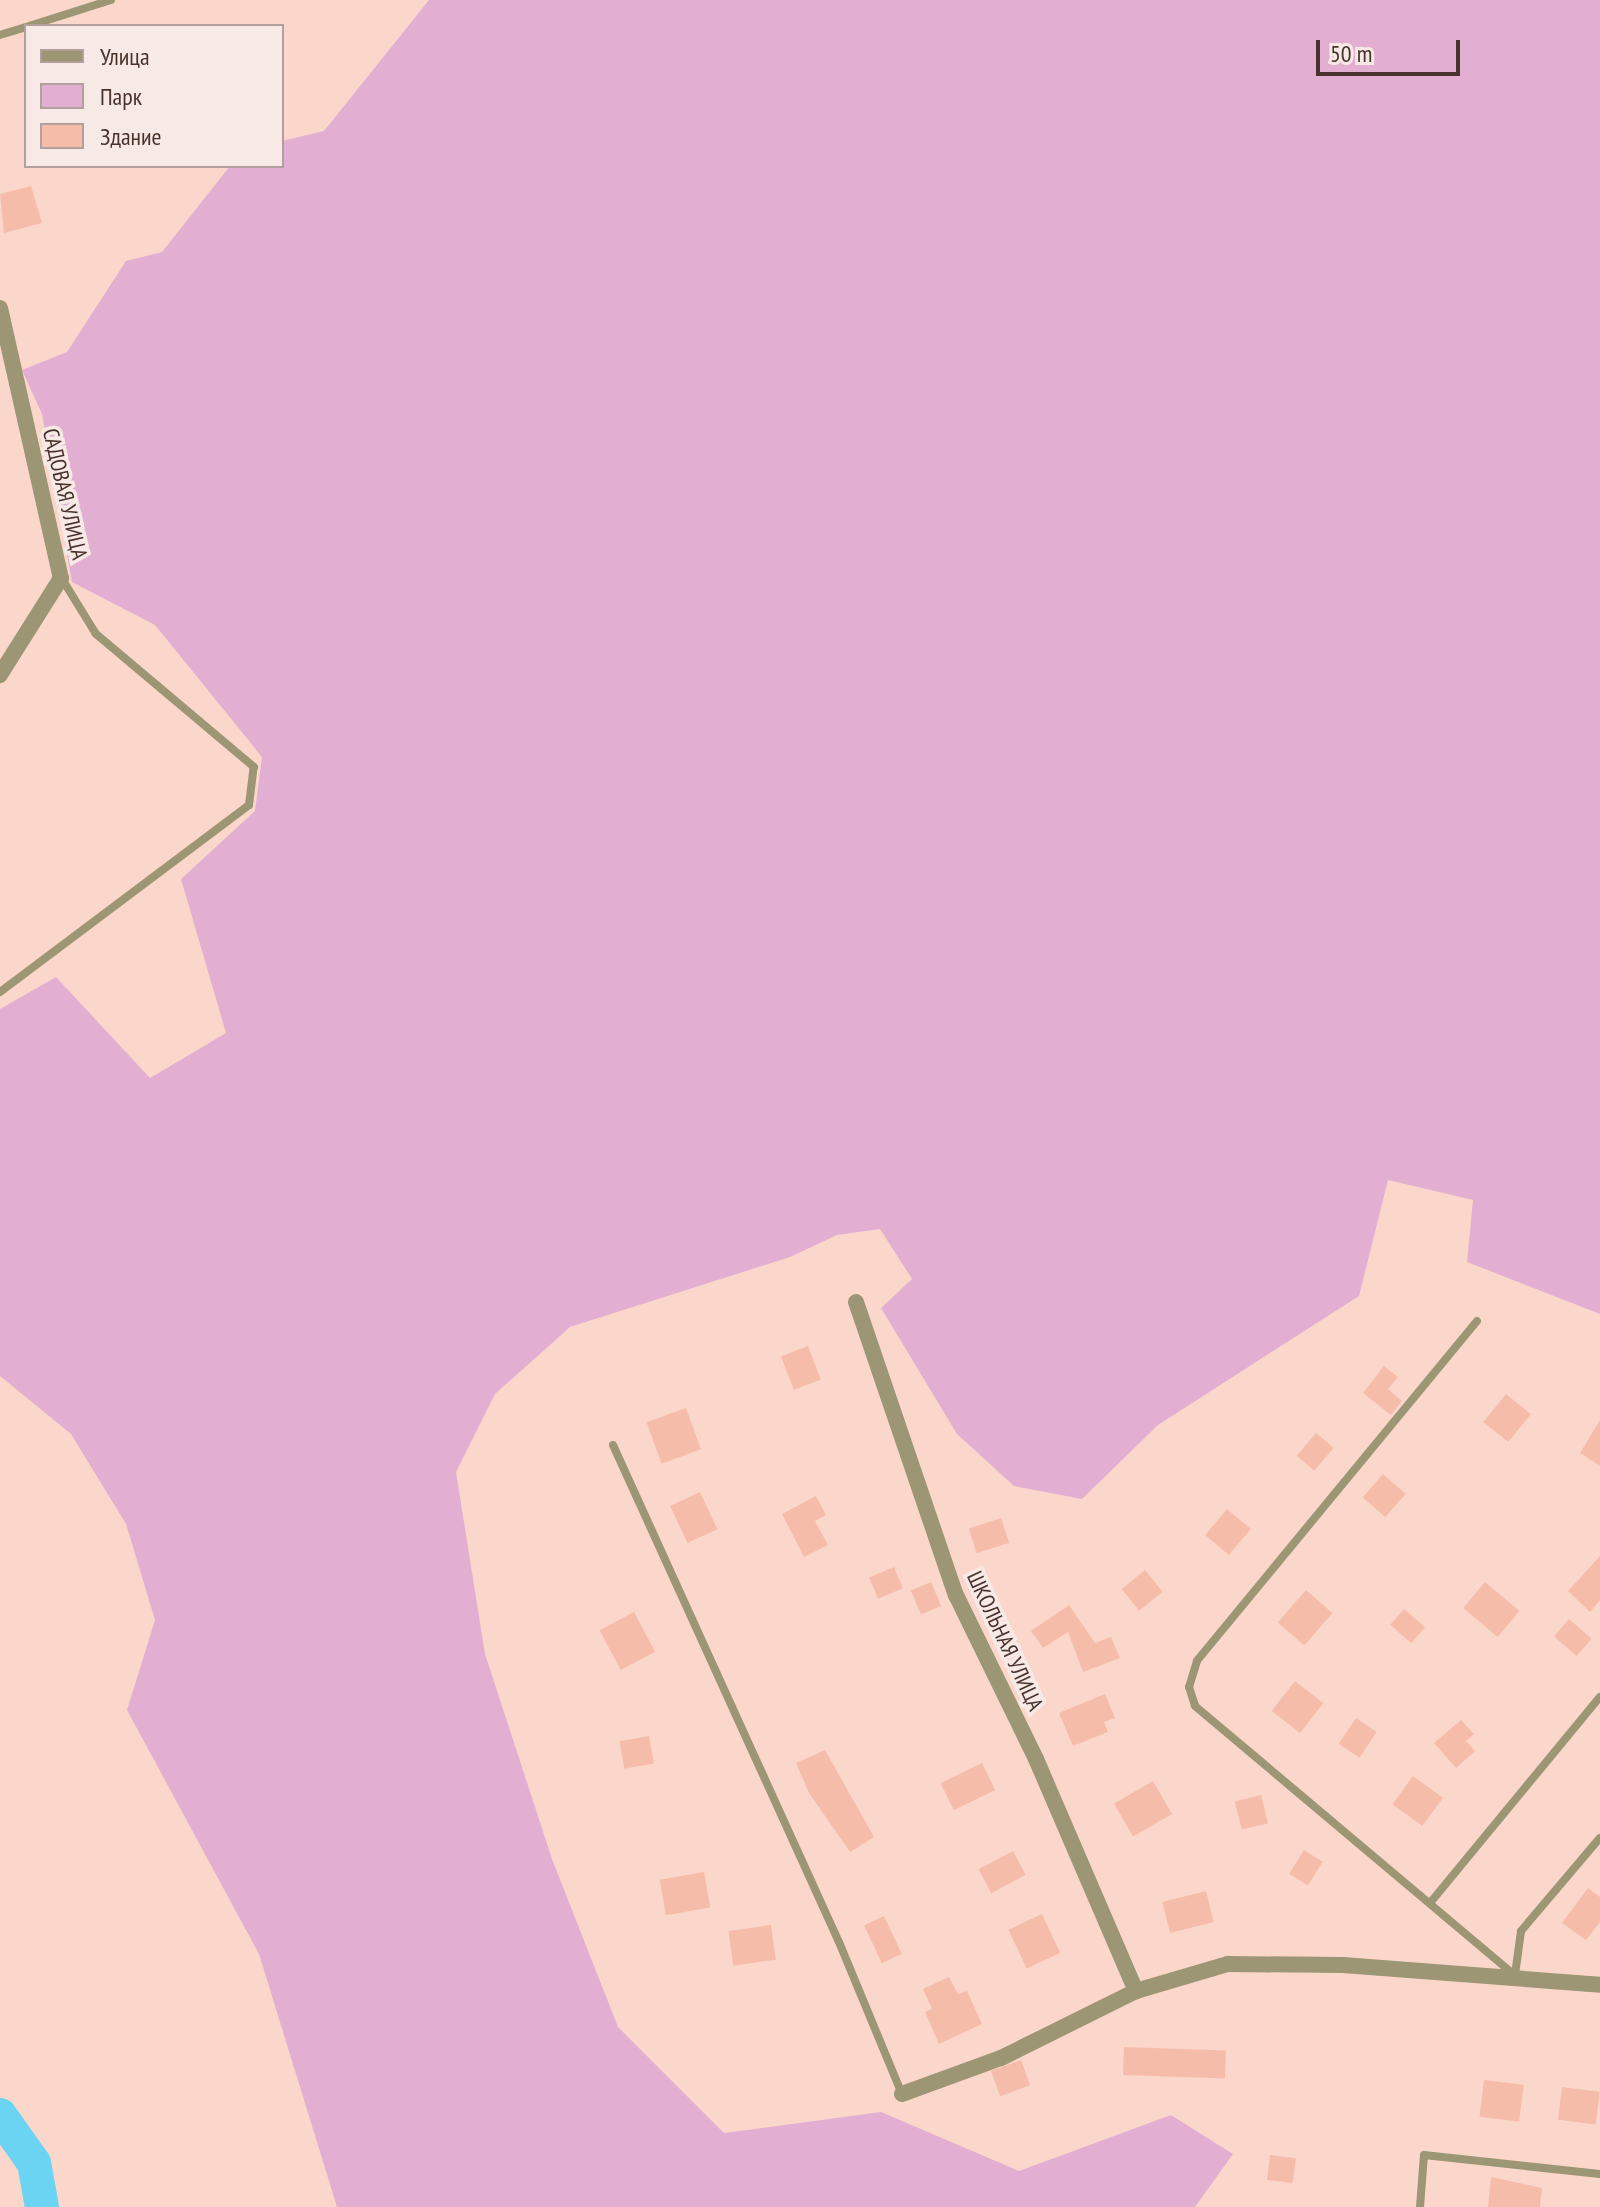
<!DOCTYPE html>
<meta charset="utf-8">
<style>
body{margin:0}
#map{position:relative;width:1600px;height:2207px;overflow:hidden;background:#fbd7cb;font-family:"PT Sans Narrow",sans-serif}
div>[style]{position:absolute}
.green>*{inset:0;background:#e2afd2}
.river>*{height:34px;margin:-17px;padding:0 17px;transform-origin:17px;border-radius:17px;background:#6ad4f2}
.building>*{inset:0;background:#f6bcaa;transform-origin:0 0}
.lane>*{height:8px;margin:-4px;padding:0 4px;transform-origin:4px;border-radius:4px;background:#9c9675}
.street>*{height:16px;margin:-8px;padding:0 8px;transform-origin:8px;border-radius:8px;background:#9c9675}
span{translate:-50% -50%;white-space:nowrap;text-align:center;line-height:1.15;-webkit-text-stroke:7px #f7eae6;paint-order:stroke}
.street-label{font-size:22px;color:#49322b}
.legend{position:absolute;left:24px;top:24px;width:260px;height:144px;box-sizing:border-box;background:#f7eae6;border:2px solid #b1a09b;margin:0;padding:10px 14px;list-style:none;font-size:24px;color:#49322b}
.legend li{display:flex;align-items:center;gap:16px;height:40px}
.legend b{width:40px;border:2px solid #b1a09b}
.scale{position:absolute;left:1316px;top:40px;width:144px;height:36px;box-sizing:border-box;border:4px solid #49322b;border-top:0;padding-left:10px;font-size:24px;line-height:28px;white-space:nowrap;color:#49322b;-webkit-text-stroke:6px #f7eae6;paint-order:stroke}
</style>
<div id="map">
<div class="green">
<i style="clip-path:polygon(429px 0,1600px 0,1600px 1314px,1467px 1262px,1473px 1200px,1388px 1180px,1359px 1296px,1158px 1425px,1082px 1499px,1014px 1486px,957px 1434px,881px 1308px,912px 1279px,880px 1229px,837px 1235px,790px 1257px,570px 1327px,495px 1394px,456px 1472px,485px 1654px,552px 1859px,618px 2027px,724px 2133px,881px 2112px,1019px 2171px,1171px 2115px,1233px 2154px,1195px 2207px,337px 2207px,259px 1954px,127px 1710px,155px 1620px,126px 1524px,71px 1434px,0 1376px,0 1009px,56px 977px,150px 1078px,226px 1033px,181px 879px,255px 811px,262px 757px,155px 625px,72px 582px,42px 414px,22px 370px,67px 352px,126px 261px,162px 252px,230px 166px,282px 166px,282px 141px,324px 131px)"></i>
</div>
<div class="river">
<i style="left:0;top:2115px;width:59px;rotate:54.7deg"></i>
<i style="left:34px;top:2163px;width:45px;rotate:79.7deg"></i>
</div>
<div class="building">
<i style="clip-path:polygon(31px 186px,42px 223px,4px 233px,0 194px)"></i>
<i style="left:808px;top:1346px;width:36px;height:29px;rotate:69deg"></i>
<i style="clip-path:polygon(1384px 1366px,1398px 1377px,1388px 1389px,1402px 1401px,1391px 1415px,1363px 1393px)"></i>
<i style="left:1506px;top:1394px;width:32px;height:36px;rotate:39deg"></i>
<i style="left:686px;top:1408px;width:44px;height:42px;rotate:70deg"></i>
<i style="clip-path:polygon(1600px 1420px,1600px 1466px,1580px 1453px)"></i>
<i style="left:1316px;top:1433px;width:23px;height:30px;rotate:40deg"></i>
<i style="left:1383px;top:1474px;width:30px;height:31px;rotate:41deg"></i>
<i style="left:700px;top:1492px;width:41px;height:33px;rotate:65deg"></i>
<i style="clip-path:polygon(816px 1496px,826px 1515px,815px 1521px,828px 1545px,804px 1557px,782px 1514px)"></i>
<i style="left:1227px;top:1509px;width:31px;height:34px;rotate:40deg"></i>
<i style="left:1001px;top:1518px;width:26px;height:34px;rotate:72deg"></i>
<i style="clip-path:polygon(1600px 1556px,1600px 1600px,1590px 1612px,1568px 1591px)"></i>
<i style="left:894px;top:1567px;width:23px;height:27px;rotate:67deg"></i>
<i style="left:1145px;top:1570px;width:28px;height:30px;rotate:51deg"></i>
<i style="left:931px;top:1582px;width:26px;height:22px;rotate:67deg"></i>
<i style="left:1485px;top:1582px;width:45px;height:34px;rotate:40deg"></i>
<i style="left:1306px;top:1590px;width:35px;height:43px;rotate:41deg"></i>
<i style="clip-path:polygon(1069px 1605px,1095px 1643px,1111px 1637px,1120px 1658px,1083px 1672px,1068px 1632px,1043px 1648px,1031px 1631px)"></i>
<i style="left:1404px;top:1609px;width:28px;height:21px;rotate:41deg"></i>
<i style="left:634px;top:1612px;width:45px;height:39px;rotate:62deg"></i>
<i style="left:1569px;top:1619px;width:30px;height:23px;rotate:41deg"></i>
<i style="left:1295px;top:1681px;width:36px;height:38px;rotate:38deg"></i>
<i style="clip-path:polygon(1105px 1694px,1115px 1718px,1104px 1722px,1108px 1732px,1073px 1746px,1059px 1713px)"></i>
<i style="left:1356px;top:1718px;width:25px;height:31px;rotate:34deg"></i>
<i style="clip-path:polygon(1461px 1720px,1474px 1734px,1466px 1741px,1475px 1751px,1456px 1768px,1434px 1743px)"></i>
<i style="left:649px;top:1736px;width:28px;height:30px;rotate:80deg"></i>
<i style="clip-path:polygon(825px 1750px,874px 1837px,850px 1852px,809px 1793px,796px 1763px)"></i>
<i style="left:982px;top:1763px;width:30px;height:46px;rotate:64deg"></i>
<i style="left:1413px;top:1776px;width:37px;height:35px;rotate:36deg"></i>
<i style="left:1153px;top:1781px;width:38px;height:45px;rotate:60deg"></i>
<i style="left:1261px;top:1795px;width:29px;height:27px;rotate:76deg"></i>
<i style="left:1304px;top:1850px;width:22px;height:28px;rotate:32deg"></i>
<i style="left:1013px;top:1851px;width:27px;height:39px;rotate:62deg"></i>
<i style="left:704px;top:1872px;width:36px;height:45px;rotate:80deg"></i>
<i style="clip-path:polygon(1588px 1888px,1600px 1897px,1600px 1922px,1586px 1940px,1562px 1923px)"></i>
<i style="left:1206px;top:1891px;width:32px;height:45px;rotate:76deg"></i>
<i style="left:1042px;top:1914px;width:43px;height:37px;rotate:65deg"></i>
<i style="left:884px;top:1916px;width:42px;height:22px;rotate:65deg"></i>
<i style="left:771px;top:1925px;width:35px;height:43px;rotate:82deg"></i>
<i style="clip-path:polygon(949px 1977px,958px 1994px,967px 1991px,982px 2024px,939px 2044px,925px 2012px,932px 2009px,923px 1989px)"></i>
<i style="left:1124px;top:2047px;width:102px;height:28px;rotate:2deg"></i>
<i style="left:1021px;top:2060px;width:27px;height:32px;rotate:70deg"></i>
<i style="left:1484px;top:2080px;width:40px;height:37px;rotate:7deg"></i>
<i style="left:1562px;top:2087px;width:38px;height:33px;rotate:7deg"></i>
<i style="left:1270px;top:2155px;width:26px;height:25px;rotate:7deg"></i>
<i style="clip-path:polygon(1491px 2177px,1542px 2188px,1540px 2207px,1488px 2207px)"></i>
</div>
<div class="lane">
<i style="left:29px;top:26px;width:86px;rotate:-17.6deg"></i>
<i style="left:0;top:35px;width:27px;rotate:-17deg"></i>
<i style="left:0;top:992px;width:311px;rotate:-36.9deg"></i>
<i style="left:249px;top:805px;width:38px;rotate:-83deg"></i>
<i style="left:254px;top:767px;width:207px;rotate:-139.9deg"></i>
<i style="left:96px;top:634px;width:65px;rotate:-121.7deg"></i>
<i style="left:1477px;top:1321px;width:440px;rotate:129.5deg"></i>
<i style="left:1197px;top:1661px;width:27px;rotate:107deg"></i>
<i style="left:1189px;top:1687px;width:20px;rotate:72deg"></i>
<i style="left:1195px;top:1706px;width:418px;rotate:40.1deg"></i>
<i style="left:1515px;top:1975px;width:44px;rotate:-82.2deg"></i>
<i style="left:1521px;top:1931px;width:122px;rotate:-49.7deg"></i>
<i style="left:613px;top:1445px;width:546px;rotate:65.55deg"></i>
<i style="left:839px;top:1942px;width:165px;rotate:67.5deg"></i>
<i style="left:1430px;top:1903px;width:267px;rotate:-50.5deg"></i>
<i style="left:1420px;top:2207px;width:52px;rotate:-85.6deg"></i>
<i style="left:1424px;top:2155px;width:177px;rotate:6.2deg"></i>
</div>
<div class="street">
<i style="left:0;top:308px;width:277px;rotate:77.3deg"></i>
<i style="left:61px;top:578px;width:115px;rotate:122.2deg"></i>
<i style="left:856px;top:1302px;width:310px;rotate:71.2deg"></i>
<i style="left:956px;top:1595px;width:182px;rotate:64deg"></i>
<i style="left:1036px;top:1759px;width:253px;rotate:66.7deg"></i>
<i style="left:902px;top:2094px;width:105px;rotate:-20deg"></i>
<i style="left:1001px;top:2058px;width:151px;rotate:-26.4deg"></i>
<i style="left:1136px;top:1991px;width:96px;rotate:-16.4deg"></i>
<i style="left:1228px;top:1964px;width:115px;rotate:0.5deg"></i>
<i style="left:1343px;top:1965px;width:258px;rotate:4.4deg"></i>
</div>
<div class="street-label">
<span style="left:65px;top:494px;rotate:77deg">САДОВАЯ УЛИЦА</span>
<span style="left:1005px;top:1641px;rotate:65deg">ШКОЛЬНАЯ УЛИЦА</span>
</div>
<ul class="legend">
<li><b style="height:10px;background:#9c9675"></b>Улица</li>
<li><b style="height:22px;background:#e2afd2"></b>Парк</li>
<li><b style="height:22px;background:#f6bcaa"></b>Здание</li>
</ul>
<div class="scale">50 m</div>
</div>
